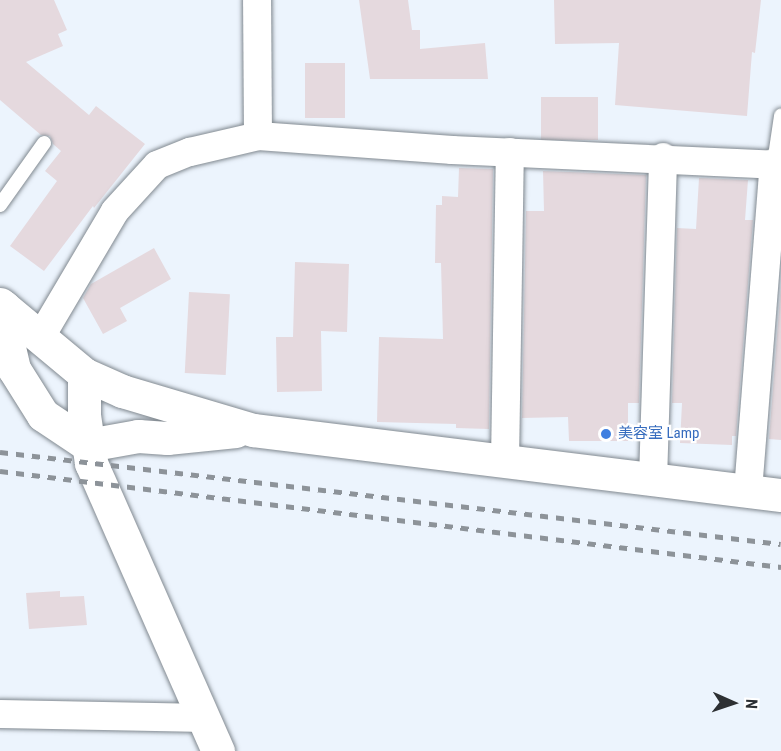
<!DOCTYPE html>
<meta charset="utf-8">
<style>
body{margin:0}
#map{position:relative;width:781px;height:751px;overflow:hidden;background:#ecf4fd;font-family:"Roboto Condensed","Noto Sans JP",sans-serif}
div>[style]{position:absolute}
.building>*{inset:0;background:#e5d9de;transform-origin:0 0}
.roads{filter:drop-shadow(0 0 2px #818990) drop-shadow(0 0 2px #818990)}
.lane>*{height:14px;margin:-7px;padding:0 7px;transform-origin:7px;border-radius:7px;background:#fff}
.street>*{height:28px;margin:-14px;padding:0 14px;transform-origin:14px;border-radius:14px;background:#fff}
.secondary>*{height:33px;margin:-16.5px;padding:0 16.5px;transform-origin:16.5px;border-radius:16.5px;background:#fff}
.rail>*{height:4.5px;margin-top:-2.25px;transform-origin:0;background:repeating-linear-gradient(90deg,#8d9399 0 8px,transparent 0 16px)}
.dots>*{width:16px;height:16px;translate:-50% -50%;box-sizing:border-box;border:3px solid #fff;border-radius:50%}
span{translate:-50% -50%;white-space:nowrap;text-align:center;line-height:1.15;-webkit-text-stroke:4.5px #fff;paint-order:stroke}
.shop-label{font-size:15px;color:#366cbe}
.left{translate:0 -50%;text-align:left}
.north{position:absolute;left:703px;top:673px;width:60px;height:60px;-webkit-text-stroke:4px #fff;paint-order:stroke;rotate:93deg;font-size:16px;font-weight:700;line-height:24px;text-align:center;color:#2d3033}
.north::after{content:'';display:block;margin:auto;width:21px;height:27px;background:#2d3033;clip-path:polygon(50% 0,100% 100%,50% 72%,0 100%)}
</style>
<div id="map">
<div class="building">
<i style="clip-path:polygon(0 0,54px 0,67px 30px,58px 34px,63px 46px,26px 62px,89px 115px,96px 106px,145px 144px,94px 208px,93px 206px,44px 271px,10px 246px,57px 181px,45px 171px,61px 151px,53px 144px,50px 136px,41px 135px,0 100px)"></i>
<i style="clip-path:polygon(359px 0,408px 0,412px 30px,420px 30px,420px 49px,485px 43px,488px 79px,370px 79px)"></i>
<i style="clip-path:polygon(554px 0,761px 0,755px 53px,752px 52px,747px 116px,615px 105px,619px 43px,555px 44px)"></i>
<i style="left:305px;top:63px;width:40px;height:55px"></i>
<i style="left:598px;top:97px;width:43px;height:57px;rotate:90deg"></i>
<i style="clip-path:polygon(459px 168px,493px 169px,489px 429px,456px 428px,456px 424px,377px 422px,379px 337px,443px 339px,441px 263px,435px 263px,436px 205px,442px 205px,442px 196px,458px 197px)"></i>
<i style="clip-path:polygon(543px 171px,646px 175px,639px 403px,628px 403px,628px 441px,569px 441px,568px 417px,522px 418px,526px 211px,544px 211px)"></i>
<i style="clip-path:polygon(699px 178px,748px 180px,745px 220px,753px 220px,736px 436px,732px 436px,732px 445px,680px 443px,682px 403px,672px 403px,677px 228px,696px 229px)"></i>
<i style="clip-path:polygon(154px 248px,171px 279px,120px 308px,127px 321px,103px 334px,83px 298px,91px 284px)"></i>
<i style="clip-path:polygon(295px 262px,349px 264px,347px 332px,321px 331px,322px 391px,277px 392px,276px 337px,293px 337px)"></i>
<i style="clip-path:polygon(781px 284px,781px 440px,769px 439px)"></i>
<i style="left:189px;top:292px;width:41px;height:81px;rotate:3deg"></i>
<i style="clip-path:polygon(60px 591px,60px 597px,84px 596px,87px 625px,29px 629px,26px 593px)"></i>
</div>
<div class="roads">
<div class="lane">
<i style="left:774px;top:163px;width:48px;rotate:-81.5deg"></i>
<i style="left:0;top:205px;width:76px;rotate:-54.6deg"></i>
</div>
<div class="street">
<i style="left:258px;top:136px;width:195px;rotate:4.1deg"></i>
<i style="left:452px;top:150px;width:329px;rotate:2.6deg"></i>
<i style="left:40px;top:338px;width:147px;rotate:-59.4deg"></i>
<i style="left:115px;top:211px;width:62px;rotate:-47.6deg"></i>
<i style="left:157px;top:165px;width:35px;rotate:-22deg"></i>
<i style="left:190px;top:152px;width:70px;rotate:-13.2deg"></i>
<i style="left:258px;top:136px;width:136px;rotate:-90.4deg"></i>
<i style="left:505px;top:462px;width:310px;rotate:-89.1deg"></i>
<i style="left:653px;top:480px;width:323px;rotate:-88.2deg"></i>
<i style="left:748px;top:491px;width:329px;rotate:-85.5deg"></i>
<i style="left:0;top:714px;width:205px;rotate:1.1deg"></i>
</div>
<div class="secondary">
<i style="left:0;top:304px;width:109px;rotate:39.8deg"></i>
<i style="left:84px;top:374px;width:42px;rotate:24.1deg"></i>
<i style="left:122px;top:391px;width:137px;rotate:16.6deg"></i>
<i style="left:253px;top:430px;width:532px;rotate:7.02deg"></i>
<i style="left:4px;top:307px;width:23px;rotate:88deg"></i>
<i style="left:5px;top:330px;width:40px;rotate:77deg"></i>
<i style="left:14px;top:369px;width:54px;rotate:57.8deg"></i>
<i style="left:43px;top:415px;width:54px;rotate:33.7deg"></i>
<i style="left:88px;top:445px;width:51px;rotate:-10.2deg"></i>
<i style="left:138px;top:436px;width:29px;rotate:4deg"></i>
<i style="left:167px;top:438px;width:69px;rotate:-5.8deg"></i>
<i style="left:84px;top:374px;width:41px;rotate:90deg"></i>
<i style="left:84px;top:415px;width:49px;rotate:81.7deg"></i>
<i style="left:91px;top:463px;width:315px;rotate:66.2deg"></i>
</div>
</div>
<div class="rail">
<i style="left:0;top:452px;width:786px;rotate:6.72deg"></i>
<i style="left:0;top:471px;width:787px;rotate:7.01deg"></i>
</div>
<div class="dots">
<i style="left:606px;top:434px;background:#3f7fe0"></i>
</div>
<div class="shop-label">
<span class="left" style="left:618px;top:434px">美容室 Lamp</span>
</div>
<div class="north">N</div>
</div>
